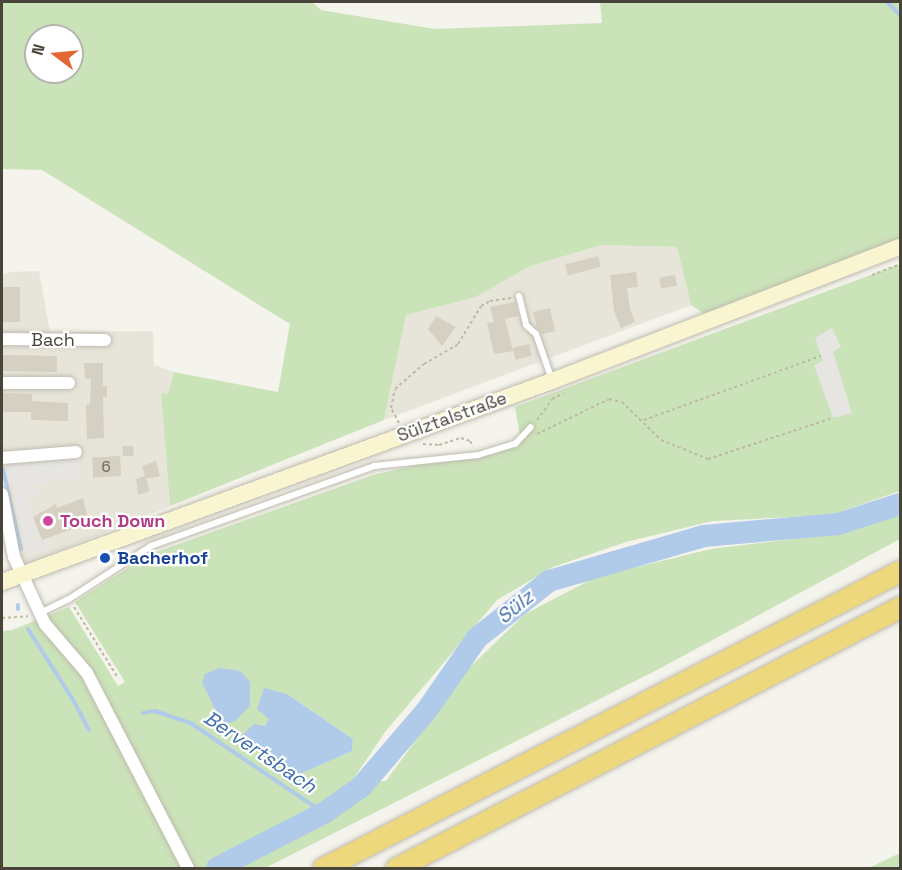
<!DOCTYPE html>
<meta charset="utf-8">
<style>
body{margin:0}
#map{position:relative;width:902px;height:870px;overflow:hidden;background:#f4f3ec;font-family:"Space Grotesk",sans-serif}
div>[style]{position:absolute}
.residential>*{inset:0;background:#e7e5da}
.green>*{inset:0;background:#cbe3b9}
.parking>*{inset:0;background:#e6e5e2}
.water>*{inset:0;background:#b0cae9}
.stream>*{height:4px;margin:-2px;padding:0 2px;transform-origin:2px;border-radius:2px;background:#b0cae9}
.river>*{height:22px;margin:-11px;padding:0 11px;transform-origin:11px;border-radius:11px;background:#b0cae9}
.building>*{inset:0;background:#d5d0c2;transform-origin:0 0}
.path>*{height:2px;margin-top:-1px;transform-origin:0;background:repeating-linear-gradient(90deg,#bfb9a2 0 3px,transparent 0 6px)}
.roads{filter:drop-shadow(0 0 2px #bfbbaf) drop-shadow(0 0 2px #bfbbaf)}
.lane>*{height:6px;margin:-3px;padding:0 3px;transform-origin:3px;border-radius:3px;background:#fff}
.street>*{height:12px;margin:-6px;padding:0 6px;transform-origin:6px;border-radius:6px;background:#fff}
.secondary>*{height:16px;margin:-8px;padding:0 8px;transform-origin:8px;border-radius:8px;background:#f9f5d1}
.highway>*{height:21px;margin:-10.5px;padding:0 10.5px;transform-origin:10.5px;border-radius:10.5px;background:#eed87d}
.dots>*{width:16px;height:16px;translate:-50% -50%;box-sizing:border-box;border:3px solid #fff;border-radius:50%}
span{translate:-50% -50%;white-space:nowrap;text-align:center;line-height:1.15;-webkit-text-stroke:4.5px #fff;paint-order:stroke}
.number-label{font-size:15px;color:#6b675c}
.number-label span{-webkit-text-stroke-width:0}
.street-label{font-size:18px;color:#48443a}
.hotel-label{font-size:18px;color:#b23c85;font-weight:700}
.left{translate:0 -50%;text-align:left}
.transit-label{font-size:18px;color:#164399;font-weight:700}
.water-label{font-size:20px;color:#3e6da8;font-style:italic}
.frame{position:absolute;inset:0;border:3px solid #48443a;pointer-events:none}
.north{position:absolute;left:24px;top:24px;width:60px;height:60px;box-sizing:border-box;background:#fff;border:2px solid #b6b4b0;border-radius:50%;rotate:286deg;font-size:16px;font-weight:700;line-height:24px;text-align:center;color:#48443a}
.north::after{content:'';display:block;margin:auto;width:21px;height:27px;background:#e26734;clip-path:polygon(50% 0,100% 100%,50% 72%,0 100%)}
</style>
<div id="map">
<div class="residential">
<i style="clip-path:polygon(602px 245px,677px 247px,691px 305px,384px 420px,406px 315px,476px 297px,530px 266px)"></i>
<i style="clip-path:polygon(39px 271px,50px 332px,153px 331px,154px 365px,174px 372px,168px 394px,161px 394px,170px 506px,24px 565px,2px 469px,2px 275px,11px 272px)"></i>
</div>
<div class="green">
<i style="clip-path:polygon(evenodd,2px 2px,312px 2px,321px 10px,435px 29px,602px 23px,600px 2px,900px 2px,900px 240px,706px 315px,691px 305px,677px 247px,602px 245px,530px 266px,476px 297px,406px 315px,384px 420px,170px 506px,161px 393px,168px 394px,174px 372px,278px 392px,290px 324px,42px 170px,2px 169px,2px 2px,36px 36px,72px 36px,72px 72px,36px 72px,36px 36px)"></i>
<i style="clip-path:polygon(evenodd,900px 264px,900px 491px,830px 515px,713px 521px,626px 542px,553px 567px,497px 600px,385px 732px,352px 781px,386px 781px,467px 670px,525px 614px,596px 577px,711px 549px,827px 535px,900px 514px,900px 539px,655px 671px,265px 868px,2px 868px,2px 631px,12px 630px,69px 607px,118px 686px,125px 682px,75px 602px,148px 555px,373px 475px,521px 441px,515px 407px,900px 264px,250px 682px,209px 694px,202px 683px,250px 682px,900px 264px,287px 694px,353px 739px,352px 751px,300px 774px,239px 739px,265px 726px,287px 694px)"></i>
<i style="clip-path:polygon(900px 853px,900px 868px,869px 868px)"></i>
</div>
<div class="parking">
<i style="clip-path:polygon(832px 328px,841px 347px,833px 352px,852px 413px,833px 418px,814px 365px,823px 361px,815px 338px)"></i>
<i style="clip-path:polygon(77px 456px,80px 479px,50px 481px,36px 485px,38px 494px,26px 499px,41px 540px,50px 538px,52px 548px,27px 556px,7px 463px)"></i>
</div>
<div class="water">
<i style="clip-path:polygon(220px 668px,240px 671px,250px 682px,250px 706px,235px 721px,223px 725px,202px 683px,205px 674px)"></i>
<i style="clip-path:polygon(264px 688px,287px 694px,353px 739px,352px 751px,300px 774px,238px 739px,254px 724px,265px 726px,269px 719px,257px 709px)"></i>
</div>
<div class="stream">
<i style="left:887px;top:2px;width:18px;rotate:45deg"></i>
<i style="left:3px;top:469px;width:82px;rotate:77.3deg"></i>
<i style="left:18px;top:609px;width:4px;rotate:-90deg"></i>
<i style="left:28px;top:629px;width:82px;rotate:57.5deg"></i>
<i style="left:72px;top:698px;width:36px;rotate:62deg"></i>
<i style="left:143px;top:713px;width:12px;rotate:-9deg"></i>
<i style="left:155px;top:711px;width:39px;rotate:19deg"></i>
<i style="left:192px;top:724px;width:159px;rotate:34deg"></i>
</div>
<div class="river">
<i style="left:217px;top:868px;width:120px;rotate:-27.2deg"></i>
<i style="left:324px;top:813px;width:45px;rotate:-35.1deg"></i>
<i style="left:361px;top:787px;width:101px;rotate:-49.4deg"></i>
<i style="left:427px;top:710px;width:88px;rotate:-55.2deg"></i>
<i style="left:477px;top:638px;width:92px;rotate:-38.4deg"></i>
<i style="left:549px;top:581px;width:161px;rotate:-16.2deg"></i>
<i style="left:704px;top:536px;width:135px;rotate:-5.1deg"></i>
<i style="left:838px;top:524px;width:65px;rotate:-17.9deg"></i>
</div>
<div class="building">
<i style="left:598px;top:256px;width:11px;height:34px;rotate:75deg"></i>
<i style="clip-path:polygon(636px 272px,638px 287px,627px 288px,630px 309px,635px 322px,621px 328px,614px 311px,610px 275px)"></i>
<i style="left:675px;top:275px;width:11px;height:16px;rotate:80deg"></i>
<i style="left:2px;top:287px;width:18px;height:35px"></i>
<i style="clip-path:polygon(515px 302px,518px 316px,505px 319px,513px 351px,494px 354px,487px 323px,494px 322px,490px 307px)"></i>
<i style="clip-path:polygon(550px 308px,555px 331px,542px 334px,537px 328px,533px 312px)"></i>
<i style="clip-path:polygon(436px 316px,456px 327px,442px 346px,428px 329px)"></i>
<i style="left:529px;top:344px;width:12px;height:17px;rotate:76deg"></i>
<i style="left:2px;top:355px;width:55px;height:16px;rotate:1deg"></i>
<i style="clip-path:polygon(84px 363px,103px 363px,103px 386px,107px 386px,107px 397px,103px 397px,104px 438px,87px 439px,86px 405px,90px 404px,91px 379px,85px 379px)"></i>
<i style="clip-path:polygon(2px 393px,32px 394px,32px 401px,68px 403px,68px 421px,31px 420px,31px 412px,2px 412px)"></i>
<i style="clip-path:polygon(122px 446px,133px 446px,134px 456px,123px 456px)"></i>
<i style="left:120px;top:456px;width:20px;height:28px;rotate:87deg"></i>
<i style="clip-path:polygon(156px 461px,160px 476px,146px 479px,150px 491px,138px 495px,136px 479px,145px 476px,142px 466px)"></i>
<i style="clip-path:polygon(83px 498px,89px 523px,42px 540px,33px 517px,56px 504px,57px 508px)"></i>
</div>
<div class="path">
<i style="left:872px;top:275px;width:30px;rotate:-21deg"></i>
<i style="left:537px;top:420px;width:26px;rotate:-54deg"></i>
<i style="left:552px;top:399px;width:13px;rotate:-27deg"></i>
<i style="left:644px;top:420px;width:188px;rotate:-19.9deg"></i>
<i style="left:399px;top:423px;width:17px;rotate:-118deg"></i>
<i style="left:391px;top:408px;width:19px;rotate:-78deg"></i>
<i style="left:395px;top:389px;width:38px;rotate:-41deg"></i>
<i style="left:424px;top:364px;width:39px;rotate:-30deg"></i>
<i style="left:458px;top:344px;width:44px;rotate:-58.8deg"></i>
<i style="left:481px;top:306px;width:10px;rotate:-29deg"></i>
<i style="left:490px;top:301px;width:21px;rotate:-8deg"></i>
<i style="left:537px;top:434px;width:80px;rotate:-25.9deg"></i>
<i style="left:609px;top:399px;width:13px;rotate:13deg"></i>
<i style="left:622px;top:402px;width:54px;rotate:44.3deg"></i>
<i style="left:661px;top:440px;width:51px;rotate:22deg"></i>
<i style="left:708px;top:459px;width:132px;rotate:-18.2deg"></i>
<i style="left:423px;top:444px;width:16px;rotate:4deg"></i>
<i style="left:439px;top:445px;width:23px;rotate:-18deg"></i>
<i style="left:461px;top:438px;width:9px;rotate:18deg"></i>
<i style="left:470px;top:441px;width:6px;rotate:59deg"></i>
<i style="left:74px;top:607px;width:84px;rotate:58.2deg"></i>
<i style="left:2px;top:618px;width:26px;rotate:-4deg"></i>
</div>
<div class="roads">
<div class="lane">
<i style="left:519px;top:296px;width:30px;rotate:76deg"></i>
<i style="left:526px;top:325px;width:13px;rotate:42deg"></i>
<i style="left:536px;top:334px;width:49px;rotate:70.8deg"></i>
<i style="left:40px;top:613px;width:32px;rotate:-26deg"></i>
<i style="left:69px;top:599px;width:98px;rotate:-32.9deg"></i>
<i style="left:151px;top:546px;width:237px;rotate:-19.7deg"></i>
<i style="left:374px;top:466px;width:105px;rotate:-6deg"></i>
<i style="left:478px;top:455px;width:39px;rotate:-17deg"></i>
<i style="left:515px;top:444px;width:23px;rotate:-47deg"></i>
</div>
<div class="street">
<i style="left:2px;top:339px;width:103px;rotate:0.6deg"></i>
<i style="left:2px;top:383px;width:67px"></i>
<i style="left:2px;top:458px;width:74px;rotate:-4.6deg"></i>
<i style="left:2px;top:494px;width:64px;rotate:79.2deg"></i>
<i style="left:14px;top:557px;width:74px;rotate:65.2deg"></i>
<i style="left:45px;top:624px;width:65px;rotate:49.4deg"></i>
<i style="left:87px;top:673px;width:220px;rotate:62.6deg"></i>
</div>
<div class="secondary">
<i style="left:2px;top:582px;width:586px;rotate:-20.08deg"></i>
<i style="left:552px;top:381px;width:373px;rotate:-21.1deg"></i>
</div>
<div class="highway">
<i style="left:323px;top:868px;width:649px;rotate:-27.24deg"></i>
<i style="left:396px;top:868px;width:568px;rotate:-27.38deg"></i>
</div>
</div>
<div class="dots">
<i style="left:48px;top:521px;background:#d1479c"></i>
<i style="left:105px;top:558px;background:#1a4fb4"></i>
</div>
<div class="number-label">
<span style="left:106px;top:467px">6</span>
</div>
<div class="street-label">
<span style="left:53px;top:340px">Bach</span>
<span style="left:452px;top:417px;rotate:-20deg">Sülztalstraße</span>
</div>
<div class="hotel-label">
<span class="left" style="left:60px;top:521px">Touch Down</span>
</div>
<div class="transit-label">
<span class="left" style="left:117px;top:558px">Bacherhof</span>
</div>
<div class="water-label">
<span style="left:515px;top:607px;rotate:-39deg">Sülz</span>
<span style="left:260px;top:752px;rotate:34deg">Bervertsbach</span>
</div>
<div class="frame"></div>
<div class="north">N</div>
</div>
